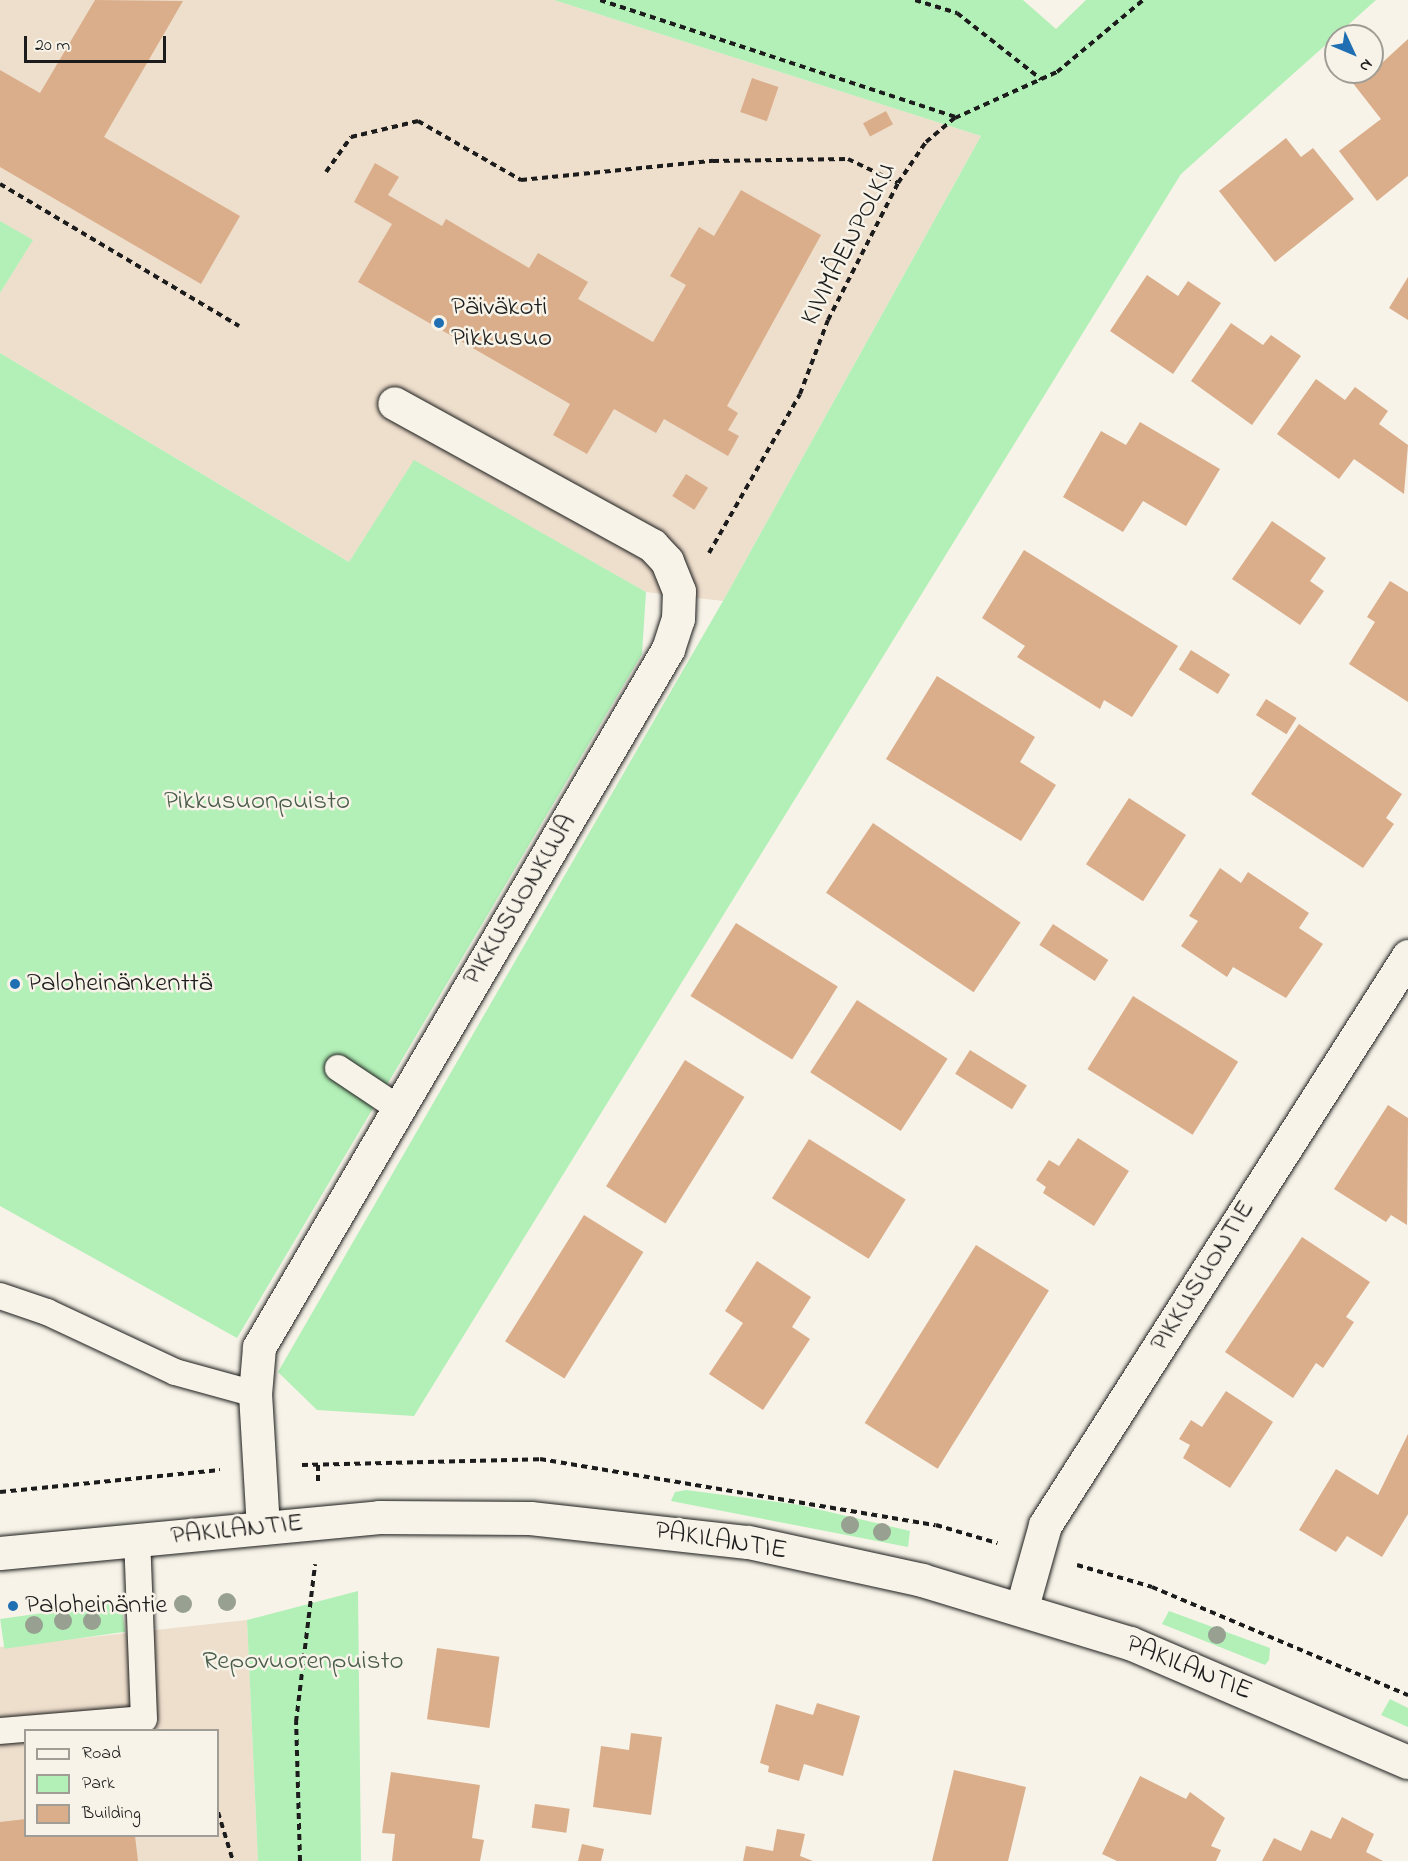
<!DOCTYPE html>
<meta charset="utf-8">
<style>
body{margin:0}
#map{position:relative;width:1408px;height:1861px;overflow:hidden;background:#f7f3e8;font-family:"Indie Flower",sans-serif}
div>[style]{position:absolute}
.built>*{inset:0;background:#eedecc}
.green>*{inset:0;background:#b2f0b7;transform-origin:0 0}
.building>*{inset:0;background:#daae8b;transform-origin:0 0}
.path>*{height:4px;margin-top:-2px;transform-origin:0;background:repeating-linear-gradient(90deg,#1c1c1c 0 6px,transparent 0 10.5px)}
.roads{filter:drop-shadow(0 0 2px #1c1c1c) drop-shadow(0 0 2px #1c1c1c)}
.service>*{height:26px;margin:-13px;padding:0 13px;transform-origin:13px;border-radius:13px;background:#f7f3e8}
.minor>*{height:33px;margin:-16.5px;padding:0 16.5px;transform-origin:16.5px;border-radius:16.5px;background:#f7f3e8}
.secondary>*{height:33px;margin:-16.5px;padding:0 16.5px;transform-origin:16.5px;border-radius:16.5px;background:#f7f3e8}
.trees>*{width:18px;height:18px;margin:-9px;border-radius:50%;background:#97a091}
.dots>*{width:16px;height:16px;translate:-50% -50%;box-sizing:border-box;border:3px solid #f7f3e8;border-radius:50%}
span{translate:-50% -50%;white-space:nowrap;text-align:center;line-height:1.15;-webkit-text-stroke:5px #f7f3e8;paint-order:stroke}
.street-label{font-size:27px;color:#1c1c1c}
.poi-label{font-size:27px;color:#1c1c1c}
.left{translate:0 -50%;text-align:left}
.park-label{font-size:27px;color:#495c4a}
.legend{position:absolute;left:24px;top:1729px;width:195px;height:108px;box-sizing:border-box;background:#f7f3e8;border:2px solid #9f9d96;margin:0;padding:8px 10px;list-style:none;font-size:18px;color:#1c1c1c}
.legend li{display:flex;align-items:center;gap:12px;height:30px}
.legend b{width:30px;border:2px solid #9f9d96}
.north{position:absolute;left:1324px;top:24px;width:60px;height:60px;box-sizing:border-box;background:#f7f3e8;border:2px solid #9f9d96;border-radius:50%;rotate:134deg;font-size:16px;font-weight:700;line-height:24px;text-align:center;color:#1c1c1c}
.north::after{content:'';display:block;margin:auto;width:21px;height:27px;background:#1f6fb2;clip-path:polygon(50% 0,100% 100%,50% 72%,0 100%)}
.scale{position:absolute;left:24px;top:36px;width:142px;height:27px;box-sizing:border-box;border:3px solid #1c1c1c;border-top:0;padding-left:8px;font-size:18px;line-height:21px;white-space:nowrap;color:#1c1c1c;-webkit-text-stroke:4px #f7f3e8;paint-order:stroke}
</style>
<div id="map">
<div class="built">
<i style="clip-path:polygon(0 0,554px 0,981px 136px,723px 601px,646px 592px,414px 461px,349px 562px,0 353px,0 293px,32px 241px,0 221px)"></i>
<i style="clip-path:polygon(evenodd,247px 1620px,258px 1861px,0 1861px,0 1647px,247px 1620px,26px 1730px,218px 1730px,218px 1836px,26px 1836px,26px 1730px)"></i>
</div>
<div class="green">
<i style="clip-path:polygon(554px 0,1023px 0,1056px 29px,1086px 0,1376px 0,1181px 174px,414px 1416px,317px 1410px,278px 1372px,723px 601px,981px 136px)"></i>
<i style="clip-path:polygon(0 221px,33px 240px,0 293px)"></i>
<i style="clip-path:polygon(0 353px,349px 562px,414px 460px,646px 592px,642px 654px,237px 1338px,0 1206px)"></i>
<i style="clip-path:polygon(686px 1490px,800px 1505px,910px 1531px,908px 1547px,671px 1501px,675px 1492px)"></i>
<i style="clip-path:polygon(358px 1591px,361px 1861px,258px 1861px,247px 1620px)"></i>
<i style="left:121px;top:1602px;width:30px;height:122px;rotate:82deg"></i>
<i style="clip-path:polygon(1169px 1611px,1270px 1648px,1269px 1660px,1265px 1665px,1162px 1624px)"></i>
<i style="clip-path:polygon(1390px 1699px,1408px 1708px,1408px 1727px,1381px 1715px)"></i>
</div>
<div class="building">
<i style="clip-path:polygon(95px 0,183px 1px,104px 137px,240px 216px,201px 284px,0 167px,0 70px,40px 93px)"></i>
<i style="clip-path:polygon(1408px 39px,1408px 176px,1377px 201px,1339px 151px,1381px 119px,1352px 82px,1372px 72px)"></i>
<i style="left:752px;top:78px;width:28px;height:36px;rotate:19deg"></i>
<i style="left:886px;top:111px;width:15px;height:26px;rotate:62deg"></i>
<i style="clip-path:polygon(1286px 138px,1301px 157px,1313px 148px,1354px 199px,1275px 262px,1219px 191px)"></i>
<i style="clip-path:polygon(375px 163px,399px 177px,388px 195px,442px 226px,446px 219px,529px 268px,538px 253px,588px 282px,578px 299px,653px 342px,686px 285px,670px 276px,699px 227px,714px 236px,741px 190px,821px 235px,727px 406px,738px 413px,728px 430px,739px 436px,728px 456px,664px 419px,656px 433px,614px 409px,587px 454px,553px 435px,570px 404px,358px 282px,392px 224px,354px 202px)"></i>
<i style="clip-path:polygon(1147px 275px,1178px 296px,1188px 281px,1221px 303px,1173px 374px,1110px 331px)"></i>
<i style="clip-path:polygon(1408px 277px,1408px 320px,1389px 308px)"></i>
<i style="clip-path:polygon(1231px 323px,1263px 345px,1271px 335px,1301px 356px,1252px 425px,1191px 381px)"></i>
<i style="clip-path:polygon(1316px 379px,1345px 400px,1355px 387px,1388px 411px,1379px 424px,1408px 445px,1404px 494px,1354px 459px,1339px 479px,1277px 434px)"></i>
<i style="clip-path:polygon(1140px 422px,1220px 469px,1186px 526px,1143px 501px,1123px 532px,1063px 497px,1101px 431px,1126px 445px)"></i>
<i style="left:686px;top:474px;width:26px;height:26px;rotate:32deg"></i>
<i style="clip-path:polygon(1272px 521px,1326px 558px,1310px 581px,1324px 591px,1300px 625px,1232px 579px)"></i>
<i style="clip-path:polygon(1024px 550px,1178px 646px,1132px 717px,1104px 700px,1100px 709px,1017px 657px,1025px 646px,982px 618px)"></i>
<i style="clip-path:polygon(1390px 581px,1408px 592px,1408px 702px,1349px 664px,1375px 622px,1367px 617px)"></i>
<i style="left:1191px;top:650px;width:46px;height:23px;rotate:32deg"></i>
<i style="clip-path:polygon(937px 676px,1035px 737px,1020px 762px,1056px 785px,1021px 841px,886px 759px)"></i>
<i style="left:1266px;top:699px;width:36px;height:19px;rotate:32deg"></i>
<i style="clip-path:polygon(1299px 724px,1402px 794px,1386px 818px,1394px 824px,1363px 868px,1251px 794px)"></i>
<i style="left:1129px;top:798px;width:68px;height:79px;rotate:33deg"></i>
<i style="left:873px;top:823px;width:178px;height:84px;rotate:34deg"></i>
<i style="clip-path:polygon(1220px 868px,1241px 883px,1248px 872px,1309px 913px,1299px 928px,1323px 944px,1286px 998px,1233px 967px,1227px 977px,1181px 946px,1198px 921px,1189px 916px)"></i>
<i style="left:736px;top:923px;width:120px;height:86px;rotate:32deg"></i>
<i style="left:1053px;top:924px;width:66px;height:25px;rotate:33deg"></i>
<i style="left:1133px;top:996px;width:124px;height:86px;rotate:32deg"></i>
<i style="left:857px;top:1000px;width:108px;height:86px;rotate:33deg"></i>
<i style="left:970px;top:1050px;width:67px;height:28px;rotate:32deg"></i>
<i style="left:685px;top:1060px;width:70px;height:149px;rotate:32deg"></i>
<i style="clip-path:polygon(1388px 1105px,1408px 1118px,1407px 1225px,1391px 1215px,1386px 1222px,1334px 1189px)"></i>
<i style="clip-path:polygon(1078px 1138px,1129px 1171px,1094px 1226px,1043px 1193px,1046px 1187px,1036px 1180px,1049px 1160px,1059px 1166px)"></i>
<i style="left:809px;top:1139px;width:114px;height:70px;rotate:32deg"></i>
<i style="left:584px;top:1215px;width:70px;height:149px;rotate:32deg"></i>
<i style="clip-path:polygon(1302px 1237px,1370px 1282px,1346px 1317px,1354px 1322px,1323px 1368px,1316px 1363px,1293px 1398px,1225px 1352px)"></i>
<i style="left:976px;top:1245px;width:86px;height:210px;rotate:32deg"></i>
<i style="clip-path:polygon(757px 1261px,811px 1297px,792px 1327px,810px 1339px,763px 1410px,709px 1374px,743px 1323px,725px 1311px)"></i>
<i style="clip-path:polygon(1226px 1391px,1273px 1422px,1230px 1488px,1183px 1458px,1190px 1445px,1179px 1439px,1191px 1420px,1202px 1427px)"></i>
<i style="clip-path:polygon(1408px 1434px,1408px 1514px,1382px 1557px,1347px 1536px,1336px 1552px,1299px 1530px,1336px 1469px,1378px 1495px)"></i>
<i style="left:437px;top:1648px;width:63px;height:72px;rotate:8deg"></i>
<i style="clip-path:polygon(817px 1703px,860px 1716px,843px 1776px,804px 1764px,799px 1781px,768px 1772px,769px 1766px,760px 1763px,776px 1704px,813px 1715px)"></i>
<i style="clip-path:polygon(631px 1733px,662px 1737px,651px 1815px,593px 1807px,601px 1746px,629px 1750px)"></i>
<i style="clip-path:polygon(954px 1770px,1026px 1787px,1008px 1861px,932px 1861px)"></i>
<i style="clip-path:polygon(391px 1772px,480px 1785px,472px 1838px,484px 1840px,480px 1861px,392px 1861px,395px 1834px,382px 1833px)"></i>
<i style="clip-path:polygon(1140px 1776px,1186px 1799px,1190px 1792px,1225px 1818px,1211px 1846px,1221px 1850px,1216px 1861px,1117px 1861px,1102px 1854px)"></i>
<i style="left:535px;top:1804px;width:35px;height:24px;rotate:8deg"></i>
<i style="clip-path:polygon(1342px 1817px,1374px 1834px,1366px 1852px,1383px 1861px,1262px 1861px,1274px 1838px,1301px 1851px,1311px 1830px,1331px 1839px)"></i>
<i style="clip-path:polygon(26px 1819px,26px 1836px,135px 1836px,138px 1861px,0 1861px,0 1822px)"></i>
<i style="clip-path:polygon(777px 1829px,805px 1834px,800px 1856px,813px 1861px,743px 1861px,746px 1846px,773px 1851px)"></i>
<i style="clip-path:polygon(582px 1844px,604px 1849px,601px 1861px,578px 1861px)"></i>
</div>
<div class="path">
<i style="left:600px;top:0;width:374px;rotate:18.2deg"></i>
<i style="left:915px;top:0;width:44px;rotate:17.2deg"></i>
<i style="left:957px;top:13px;width:107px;rotate:38.2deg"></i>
<i style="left:326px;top:172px;width:43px;rotate:-54.5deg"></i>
<i style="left:351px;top:137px;width:69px;rotate:-13.4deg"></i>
<i style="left:418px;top:121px;width:119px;rotate:29.8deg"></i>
<i style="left:521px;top:180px;width:193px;rotate:-5.7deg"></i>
<i style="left:713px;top:161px;width:135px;rotate:-0.8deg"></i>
<i style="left:848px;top:159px;width:55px;rotate:25.6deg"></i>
<i style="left:0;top:184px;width:278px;rotate:30.7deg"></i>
<i style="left:709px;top:553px;width:183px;rotate:-60.2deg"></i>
<i style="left:800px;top:394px;width:79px;rotate:-69.3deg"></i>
<i style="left:828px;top:320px;width:154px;rotate:-62.9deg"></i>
<i style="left:898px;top:183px;width:50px;rotate:-55.7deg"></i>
<i style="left:926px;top:142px;width:38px;rotate:-40deg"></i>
<i style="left:955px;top:118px;width:112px;rotate:-24.3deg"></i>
<i style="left:1057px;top:72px;width:112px;rotate:-39.9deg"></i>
<i style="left:302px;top:1465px;width:238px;rotate:-1.4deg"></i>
<i style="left:540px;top:1459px;width:401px;rotate:9.5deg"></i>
<i style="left:936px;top:1525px;width:64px;rotate:16.4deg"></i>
<i style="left:318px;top:1465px;width:17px;rotate:90deg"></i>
<i style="left:0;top:1492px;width:221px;rotate:-5.7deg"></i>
<i style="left:1077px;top:1565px;width:78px;rotate:16.3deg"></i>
<i style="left:1152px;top:1587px;width:278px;rotate:22.9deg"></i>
<i style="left:218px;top:1812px;width:51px;rotate:73deg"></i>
<i style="left:300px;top:1861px;width:139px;rotate:-91.6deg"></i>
<i style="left:296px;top:1722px;width:159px;rotate:-83.1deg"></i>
</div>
<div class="roads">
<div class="service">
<i style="left:338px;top:1068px;width:72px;rotate:33.7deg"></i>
<i style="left:0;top:1296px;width:50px;rotate:18.8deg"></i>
<i style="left:47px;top:1312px;width:141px;rotate:25.1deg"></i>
<i style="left:175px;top:1372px;width:83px;rotate:15.4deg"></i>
<i style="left:0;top:1731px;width:144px;rotate:-4.8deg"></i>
<i style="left:144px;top:1719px;width:179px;rotate:-92.2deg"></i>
</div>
<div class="minor">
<i style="left:263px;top:1528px;width:134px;rotate:-93.4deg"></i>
<i style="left:255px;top:1394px;width:47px;rotate:-85.1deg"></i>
<i style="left:259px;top:1347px;width:809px;rotate:-59.63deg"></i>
<i style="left:668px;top:649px;width:32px;rotate:-72deg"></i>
<i style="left:678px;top:619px;width:28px;rotate:-88deg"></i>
<i style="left:679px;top:591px;width:32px;rotate:-112deg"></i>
<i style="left:667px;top:561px;width:22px;rotate:-133deg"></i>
<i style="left:652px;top:545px;width:294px;rotate:-151.2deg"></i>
<i style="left:1022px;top:1607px;width:85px;rotate:-74.3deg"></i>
<i style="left:1045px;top:1525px;width:675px;rotate:-57.46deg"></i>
</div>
<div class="secondary">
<i style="left:0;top:1553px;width:381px;rotate:-5.4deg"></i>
<i style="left:379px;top:1517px;width:151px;rotate:0.4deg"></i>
<i style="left:530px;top:1518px;width:219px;rotate:6.3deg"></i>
<i style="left:748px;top:1542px;width:178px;rotate:12.3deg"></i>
<i style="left:922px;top:1580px;width:217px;rotate:16.9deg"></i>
<i style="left:1130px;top:1643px;width:302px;rotate:23.2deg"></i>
</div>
</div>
<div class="trees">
<i style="left:850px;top:1525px"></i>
<i style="left:882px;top:1532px"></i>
<i style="left:227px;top:1602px"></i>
<i style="left:183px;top:1604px"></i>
<i style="left:63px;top:1621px"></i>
<i style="left:92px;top:1621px"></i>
<i style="left:34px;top:1625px"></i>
<i style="left:1217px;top:1635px"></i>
</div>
<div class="dots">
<i style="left:439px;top:323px;background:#1f6fb2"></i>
<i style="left:15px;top:984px;background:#1f6fb2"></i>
<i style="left:13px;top:1606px;background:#1f6fb2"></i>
</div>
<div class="street-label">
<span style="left:849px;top:244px;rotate:-63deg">KIVIMÄENPOLKU</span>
<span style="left:520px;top:900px;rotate:-59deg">PIKKUSUONKUJA</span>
<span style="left:1203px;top:1276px;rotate:-58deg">PIKKUSUONTIE</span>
<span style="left:237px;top:1530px;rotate:-6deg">PAKILANTIE</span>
<span style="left:721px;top:1541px;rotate:9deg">PAKILANTIE</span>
<span style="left:1189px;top:1668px;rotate:22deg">PAKILANTIE</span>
</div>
<div class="poi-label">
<span class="left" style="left:451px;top:323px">Päiväkoti<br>Pikkusuo</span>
<span class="left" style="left:27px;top:984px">Paloheinänkenttä</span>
<span class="left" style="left:25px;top:1606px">Paloheinäntie</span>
</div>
<div class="park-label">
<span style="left:257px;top:802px">Pikkusuonpuisto</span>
<span style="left:303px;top:1662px">Repovuorenpuisto</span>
</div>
<ul class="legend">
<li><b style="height:8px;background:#f7f3e8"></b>Road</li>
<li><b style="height:16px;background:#b2f0b7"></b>Park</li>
<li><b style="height:16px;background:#daae8b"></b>Building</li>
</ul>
<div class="north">N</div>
<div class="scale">20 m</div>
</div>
